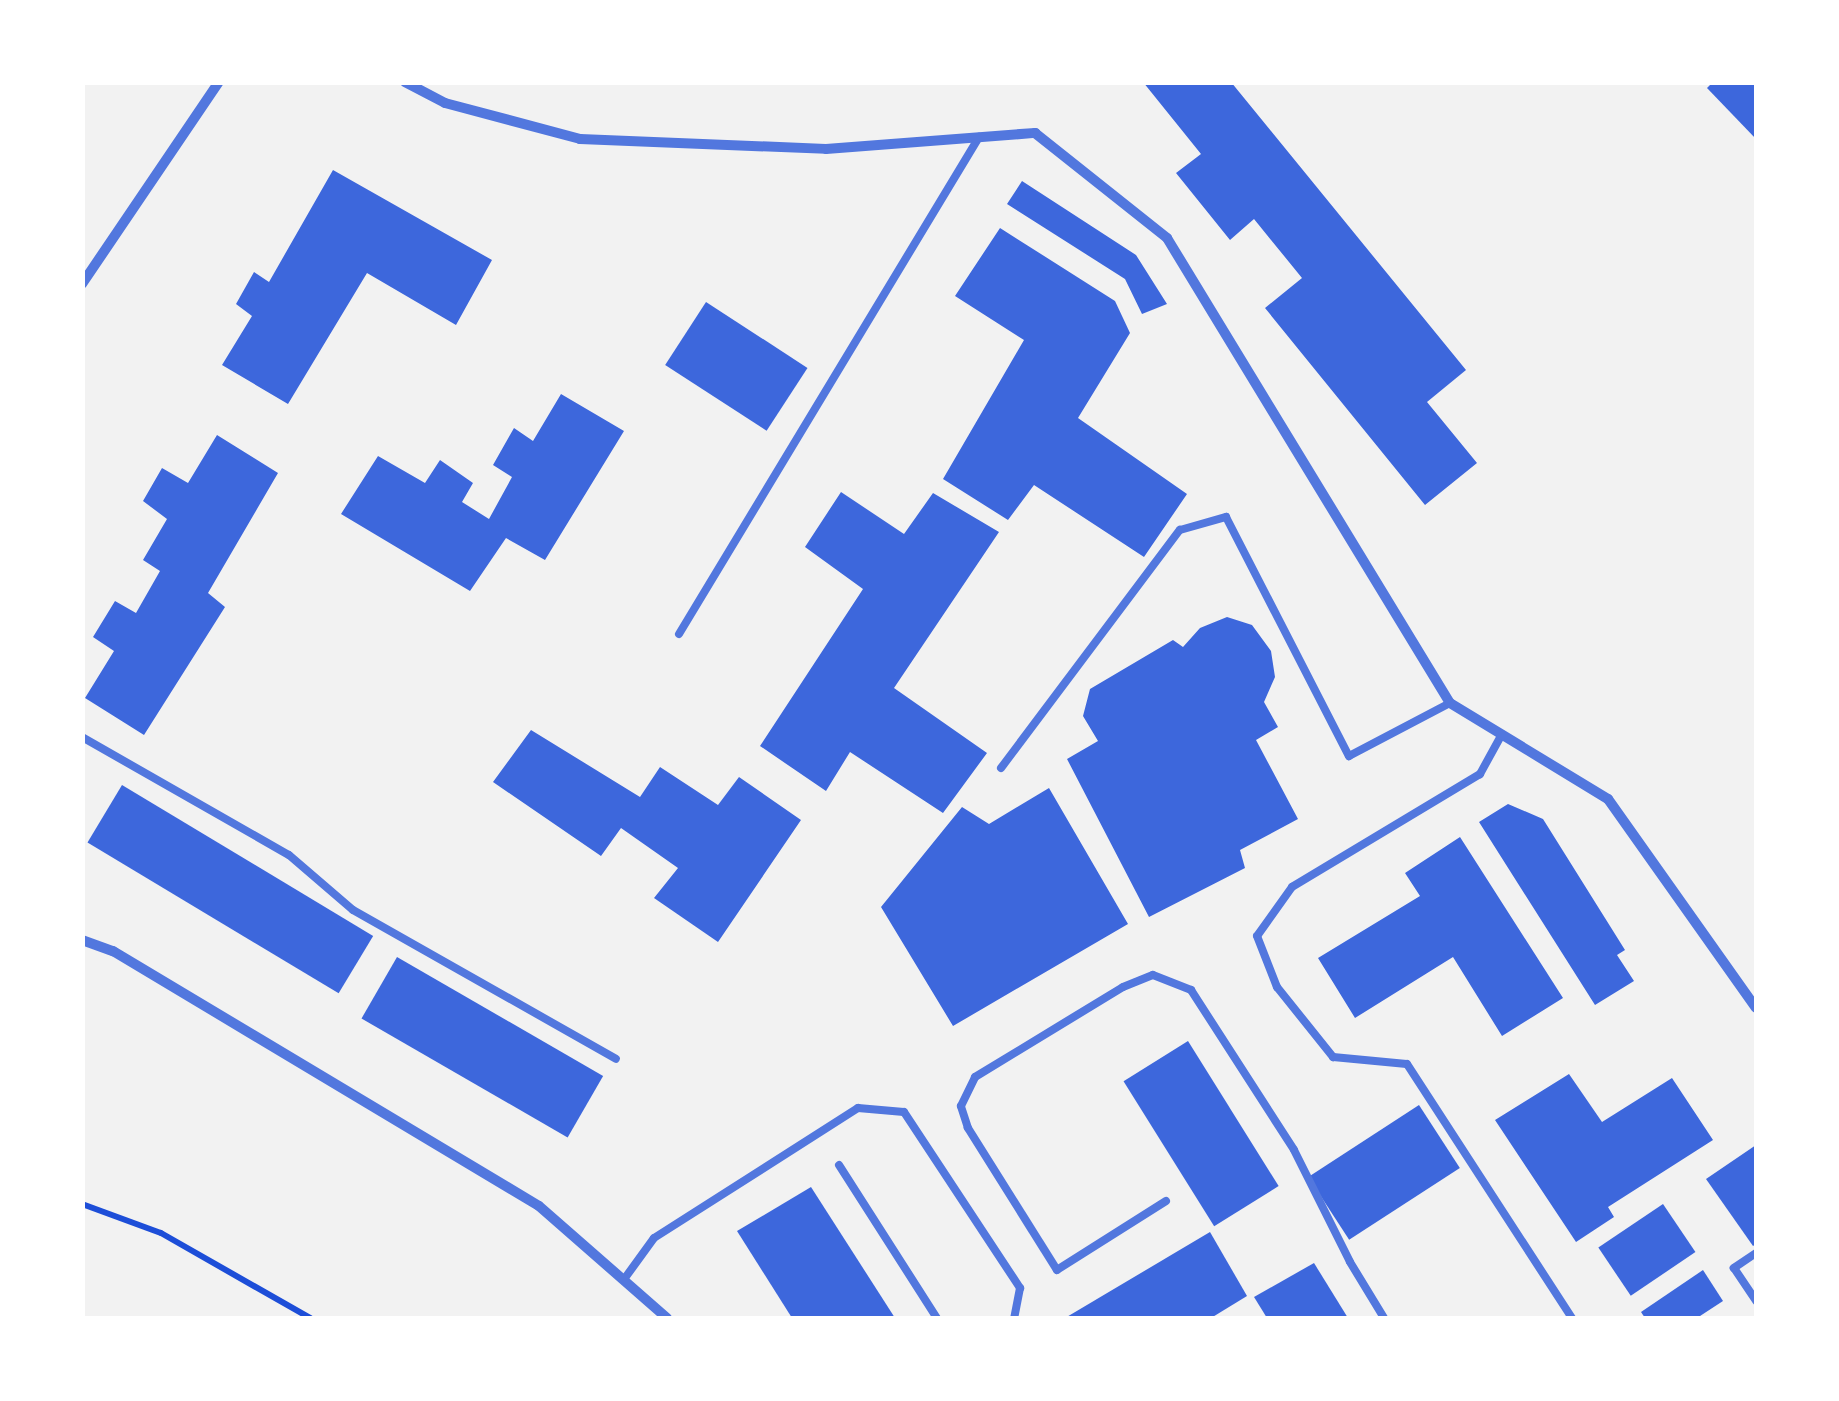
<!DOCTYPE html>
<style>
body{margin:0}
#map{position:relative;width:1839px;height:1401px;overflow:hidden;background:#f2f2f2;font-family:"Roboto Condensed",sans-serif}
div>[style]{position:absolute}
.building>*{inset:0;background:#3d67dc;transform-origin:0 0}
.path>*{height:6px;margin:-3px;padding:0 3px;transform-origin:3px;border-radius:3px;background:#1d4ed8}
.service>*{height:8px;margin:-4px;padding:0 4px;transform-origin:4px;border-radius:4px;background:#5277de}
.minor>*{height:10px;margin:-5px;padding:0 5px;transform-origin:5px;border-radius:5px;background:#5277de}
span{translate:-50% -50%;white-space:nowrap;text-align:center;line-height:1.15;-webkit-text-stroke:8px #fff;paint-order:stroke}
.frame{position:absolute;inset:0;border:85px solid #fff;pointer-events:none}
</style>
<div id="map">
<div class="building">
<i style="clip-path:polygon(1143px 82px,1231px 82px,1466px 370px,1427px 402px,1477px 463px,1425px 505px,1265px 308px,1302px 278px,1254px 219px,1230px 240px,1176px 173px,1201px 154px)"></i>
<i style="clip-path:polygon(1713px 82px,1756px 82px,1756px 139px,1707px 88px)"></i>
<i style="clip-path:polygon(333px 170px,492px 260px,456px 325px,367px 273px,288px 404px,222px 365px,252px 316px,236px 304px,254px 272px,269px 282px)"></i>
<i style="clip-path:polygon(1022px 181px,1136px 255px,1167px 304px,1142px 314px,1125px 279px,1007px 204px)"></i>
<i style="clip-path:polygon(1000px 228px,1115px 301px,1130px 333px,1078px 418px,1187px 494px,1144px 557px,1034px 485px,1008px 520px,943px 479px,1024px 340px,955px 296px)"></i>
<i style="left:706px;top:302px;width:121px;height:75px;rotate:33deg"></i>
<i style="clip-path:polygon(561px 394px,624px 431px,545px 560px,506px 538px,470px 591px,341px 514px,378px 456px,425px 483px,440px 460px,473px 483px,462px 502px,489px 519px,512px 477px,493px 465px,514px 428px,533px 441px)"></i>
<i style="clip-path:polygon(217px 435px,278px 473px,208px 593px,225px 607px,144px 735px,85px 698px,114px 651px,93px 637px,115px 601px,136px 613px,160px 571px,143px 560px,167px 519px,143px 501px,162px 468px,188px 483px)"></i>
<i style="clip-path:polygon(841px 492px,904px 534px,933px 493px,999px 532px,894px 688px,987px 753px,943px 813px,850px 752px,826px 791px,760px 746px,863px 589px,805px 547px)"></i>
<i style="clip-path:polygon(1227px 617px,1252px 625px,1271px 651px,1275px 677px,1264px 702px,1278px 727px,1256px 740px,1298px 819px,1240px 850px,1245px 868px,1149px 917px,1067px 759px,1098px 741px,1083px 716px,1090px 689px,1173px 640px,1183px 647px,1200px 628px)"></i>
<i style="clip-path:polygon(531px 730px,640px 797px,660px 767px,718px 805px,739px 777px,801px 820px,718px 942px,654px 898px,678px 868px,621px 828px,601px 856px,493px 782px)"></i>
<i style="left:122px;top:785px;width:293px;height:67px;rotate:31deg"></i>
<i style="clip-path:polygon(1049px 788px,1128px 924px,953px 1026px,881px 907px,962px 807px,989px 824px)"></i>
<i style="clip-path:polygon(1508px 804px,1543px 819px,1625px 950px,1617px 955px,1634px 981px,1595px 1005px,1479px 822px)"></i>
<i style="clip-path:polygon(1460px 837px,1563px 998px,1502px 1036px,1453px 957px,1355px 1018px,1318px 958px,1420px 896px,1405px 873px)"></i>
<i style="left:397px;top:957px;width:238px;height:71px;rotate:30deg"></i>
<i style="left:1188px;top:1041px;width:171px;height:76px;rotate:58deg"></i>
<i style="clip-path:polygon(1569px 1074px,1602px 1122px,1672px 1078px,1713px 1140px,1608px 1207px,1614px 1217px,1576px 1242px,1495px 1120px)"></i>
<i style="left:1419px;top:1105px;width:75px;height:132px;rotate:57deg"></i>
<i style="clip-path:polygon(1756px 1145px,1756px 1244px,1753px 1246px,1706px 1179px)"></i>
<i style="clip-path:polygon(811px 1187px,895px 1318px,792px 1318px,737px 1231px)"></i>
<i style="left:1663px;top:1204px;width:58px;height:78px;rotate:56deg"></i>
<i style="clip-path:polygon(1210px 1232px,1247px 1296px,1211px 1318px,1065px 1318px)"></i>
<i style="clip-path:polygon(1314px 1263px,1348px 1318px,1267px 1318px,1254px 1297px)"></i>
<i style="clip-path:polygon(1703px 1270px,1723px 1301px,1697px 1318px,1645px 1318px,1641px 1312px)"></i>
</div>
<div class="path">
<i style="left:82px;top:1204px;width:84px;rotate:20.2deg"></i>
<i style="left:161px;top:1233px;width:172px;rotate:29.7deg"></i>
</div>
<div class="service">
<i style="left:679px;top:634px;width:581px;rotate:-58.88deg"></i>
<i style="left:1502px;top:734px;width:46px;rotate:118.8deg"></i>
<i style="left:1480px;top:774px;width:219px;rotate:149deg"></i>
<i style="left:1292px;top:887px;width:60px;rotate:125.5deg"></i>
<i style="left:1257px;top:936px;width:55px;rotate:68.6deg"></i>
<i style="left:1277px;top:987px;width:90px;rotate:51.3deg"></i>
<i style="left:1333px;top:1057px;width:74px;rotate:5.4deg"></i>
<i style="left:1407px;top:1064px;width:303px;rotate:57deg"></i>
<i style="left:82px;top:737px;width:238px;rotate:29.7deg"></i>
<i style="left:289px;top:855px;width:84px;rotate:40.7deg"></i>
<i style="left:353px;top:910px;width:302px;rotate:29.5deg"></i>
<i style="left:1001px;top:768px;width:298px;rotate:-53.1deg"></i>
<i style="left:1180px;top:530px;width:48px;rotate:-15.8deg"></i>
<i style="left:1226px;top:517px;width:269px;rotate:62.8deg"></i>
<i style="left:1349px;top:756px;width:114px;rotate:-27.7deg"></i>
<i style="left:839px;top:1165px;width:182px;rotate:57.4deg"></i>
<i style="left:1166px;top:1201px;width:129px;rotate:147.7deg"></i>
<i style="left:1057px;top:1270px;width:168px;rotate:-122.1deg"></i>
<i style="left:968px;top:1128px;width:23px;rotate:-108deg"></i>
<i style="left:961px;top:1106px;width:32px;rotate:-64deg"></i>
<i style="left:975px;top:1077px;width:173px;rotate:-31.3deg"></i>
<i style="left:1123px;top:987px;width:32px;rotate:-22deg"></i>
<i style="left:1153px;top:975px;width:41px;rotate:21.5deg"></i>
<i style="left:1191px;top:990px;width:190px;rotate:57.2deg"></i>
<i style="left:1294px;top:1150px;width:125px;rotate:63.4deg"></i>
<i style="left:1350px;top:1262px;width:66px;rotate:58.7deg"></i>
<i style="left:1756px;top:1253px;width:27px;rotate:146deg"></i>
<i style="left:1734px;top:1268px;width:40px;rotate:56deg"></i>
<i style="left:625px;top:1278px;width:49px;rotate:-54.1deg"></i>
<i style="left:654px;top:1238px;width:242px;rotate:-32.5deg"></i>
<i style="left:858px;top:1108px;width:46px;rotate:5deg"></i>
<i style="left:904px;top:1112px;width:211px;rotate:56.6deg"></i>
<i style="left:1020px;top:1288px;width:31px;rotate:101deg"></i>
</div>
<div class="minor">
<i style="left:405px;top:82px;width:45px;rotate:27.7deg"></i>
<i style="left:445px;top:103px;width:140px;rotate:14.9deg"></i>
<i style="left:580px;top:139px;width:246px;rotate:2.3deg"></i>
<i style="left:826px;top:149px;width:210px;rotate:-4.4deg"></i>
<i style="left:1035px;top:133px;width:169px;rotate:38.5deg"></i>
<i style="left:1167px;top:238px;width:544px;rotate:58.68deg"></i>
<i style="left:1450px;top:703px;width:185px;rotate:31.3deg"></i>
<i style="left:1608px;top:799px;width:256px;rotate:54.7deg"></i>
<i style="left:82px;top:284px;width:244px;rotate:-55.9deg"></i>
<i style="left:82px;top:940px;width:33px;rotate:20deg"></i>
<i style="left:113px;top:951px;width:496px;rotate:30.9deg"></i>
<i style="left:539px;top:1206px;width:170px;rotate:41.2deg"></i>
</div>
<div class="frame"></div>
</div>
